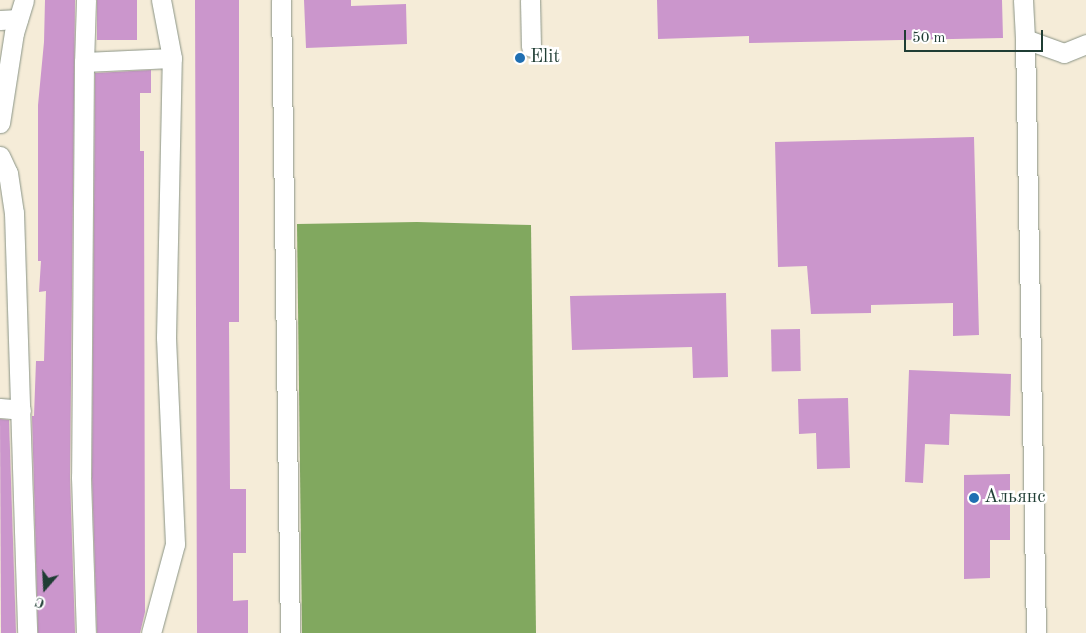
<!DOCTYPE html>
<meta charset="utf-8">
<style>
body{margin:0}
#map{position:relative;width:1086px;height:633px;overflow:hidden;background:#f5ecd8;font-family:"Old Standard TT",serif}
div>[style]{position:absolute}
.forest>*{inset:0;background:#81a85f}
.building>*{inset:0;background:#cb96cc;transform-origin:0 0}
.roads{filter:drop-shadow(0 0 1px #8a9486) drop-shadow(0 0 1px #8a9486)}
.minor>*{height:19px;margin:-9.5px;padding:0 9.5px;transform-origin:9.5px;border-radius:9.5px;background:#fff}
.dots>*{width:14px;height:14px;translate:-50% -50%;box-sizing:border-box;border:2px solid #fff;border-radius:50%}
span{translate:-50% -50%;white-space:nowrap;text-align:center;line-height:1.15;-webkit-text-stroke:5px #fff;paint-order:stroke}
.poi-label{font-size:19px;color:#1f3d34}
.left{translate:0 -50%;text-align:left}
.north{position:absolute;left:20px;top:563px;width:50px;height:50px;-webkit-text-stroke:4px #fff;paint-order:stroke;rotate:199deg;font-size:14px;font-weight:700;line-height:20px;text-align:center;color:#1f3d34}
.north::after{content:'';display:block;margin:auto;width:18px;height:22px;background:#1f3d34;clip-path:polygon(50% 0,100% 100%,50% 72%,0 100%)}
.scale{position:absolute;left:904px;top:30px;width:139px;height:22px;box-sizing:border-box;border:2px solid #1f3d34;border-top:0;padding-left:6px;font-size:15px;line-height:18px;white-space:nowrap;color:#1f3d34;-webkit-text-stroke:4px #fff;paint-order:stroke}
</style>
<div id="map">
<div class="forest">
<i style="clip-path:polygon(417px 222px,531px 225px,536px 633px,302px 633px,297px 224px)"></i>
</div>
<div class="building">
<i style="clip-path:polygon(45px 0,75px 0,70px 477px,75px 633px,38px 633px,32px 416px,34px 416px,36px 361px,44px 361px,46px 291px,39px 292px,41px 261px,38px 261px,38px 105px,44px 42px)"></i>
<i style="left:97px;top:0;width:40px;height:40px"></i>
<i style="clip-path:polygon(195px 0,239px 0,239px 322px,229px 322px,230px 489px,246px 489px,246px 553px,233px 553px,233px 601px,248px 600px,248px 633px,197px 633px)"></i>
<i style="clip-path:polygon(304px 0,351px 0,351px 6px,406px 4px,407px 44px,306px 48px)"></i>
<i style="clip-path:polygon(657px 0,1002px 0,1003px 38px,749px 43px,749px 36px,658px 39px)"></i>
<i style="clip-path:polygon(151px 70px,151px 93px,140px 93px,140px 151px,144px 151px,145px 612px,140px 633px,97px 633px,92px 477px,95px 73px)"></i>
<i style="clip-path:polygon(974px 137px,979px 335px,953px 336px,953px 303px,871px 305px,871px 313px,811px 314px,807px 266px,778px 267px,775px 142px)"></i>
<i style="clip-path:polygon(726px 293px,728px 377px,693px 378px,692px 347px,572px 350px,570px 296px)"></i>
<i style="left:800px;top:329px;width:42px;height:29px;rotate:89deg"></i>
<i style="clip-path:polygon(909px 370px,1011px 374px,1010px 416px,950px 414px,949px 445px,925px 444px,923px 483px,905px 482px)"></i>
<i style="clip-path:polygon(848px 398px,850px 468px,817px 469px,816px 433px,799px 434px,798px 399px)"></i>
<i style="clip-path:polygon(0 419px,9px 420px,16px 633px,1px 633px)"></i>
<i style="clip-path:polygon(1010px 474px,1010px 540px,990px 540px,990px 578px,964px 579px,964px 475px)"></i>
</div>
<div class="roads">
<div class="minor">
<i style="left:86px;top:0;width:62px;rotate:91.8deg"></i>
<i style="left:84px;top:62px;width:88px;rotate:-2.6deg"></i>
<i style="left:281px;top:0;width:633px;rotate:89.19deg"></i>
<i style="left:530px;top:0;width:47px;rotate:88.8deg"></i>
<i style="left:1023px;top:0;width:39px;rotate:87deg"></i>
<i style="left:1025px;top:39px;width:41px;rotate:19.7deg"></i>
<i style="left:1064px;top:53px;width:24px;rotate:-22deg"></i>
<i style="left:0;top:20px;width:18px;rotate:-3deg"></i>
<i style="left:1025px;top:39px;width:594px;rotate:88.94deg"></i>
<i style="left:84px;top:62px;width:415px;rotate:90.4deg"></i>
<i style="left:81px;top:477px;width:156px;rotate:88.2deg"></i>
<i style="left:0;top:123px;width:91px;rotate:-81.2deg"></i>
<i style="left:14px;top:33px;width:34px;rotate:-73deg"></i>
<i style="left:0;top:156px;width:19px;rotate:65deg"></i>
<i style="left:8px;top:173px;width:40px;rotate:81.5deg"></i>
<i style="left:14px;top:213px;width:420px;rotate:88.2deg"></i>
<i style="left:0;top:408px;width:21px;rotate:5deg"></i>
<i style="left:151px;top:633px;width:92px;rotate:-74.9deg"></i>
<i style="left:175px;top:544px;width:207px;rotate:-92.5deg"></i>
<i style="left:166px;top:337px;width:279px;rotate:-88.8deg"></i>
<i style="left:172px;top:58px;width:59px;rotate:-100.7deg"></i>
</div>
</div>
<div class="dots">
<i style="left:520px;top:58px;background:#1f6fb2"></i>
<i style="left:974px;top:498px;background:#1f6fb2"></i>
</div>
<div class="poi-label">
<span class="left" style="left:530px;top:58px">Elit</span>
<span class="left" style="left:984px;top:498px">Альянс</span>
</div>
<div class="north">С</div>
<div class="scale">50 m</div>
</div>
